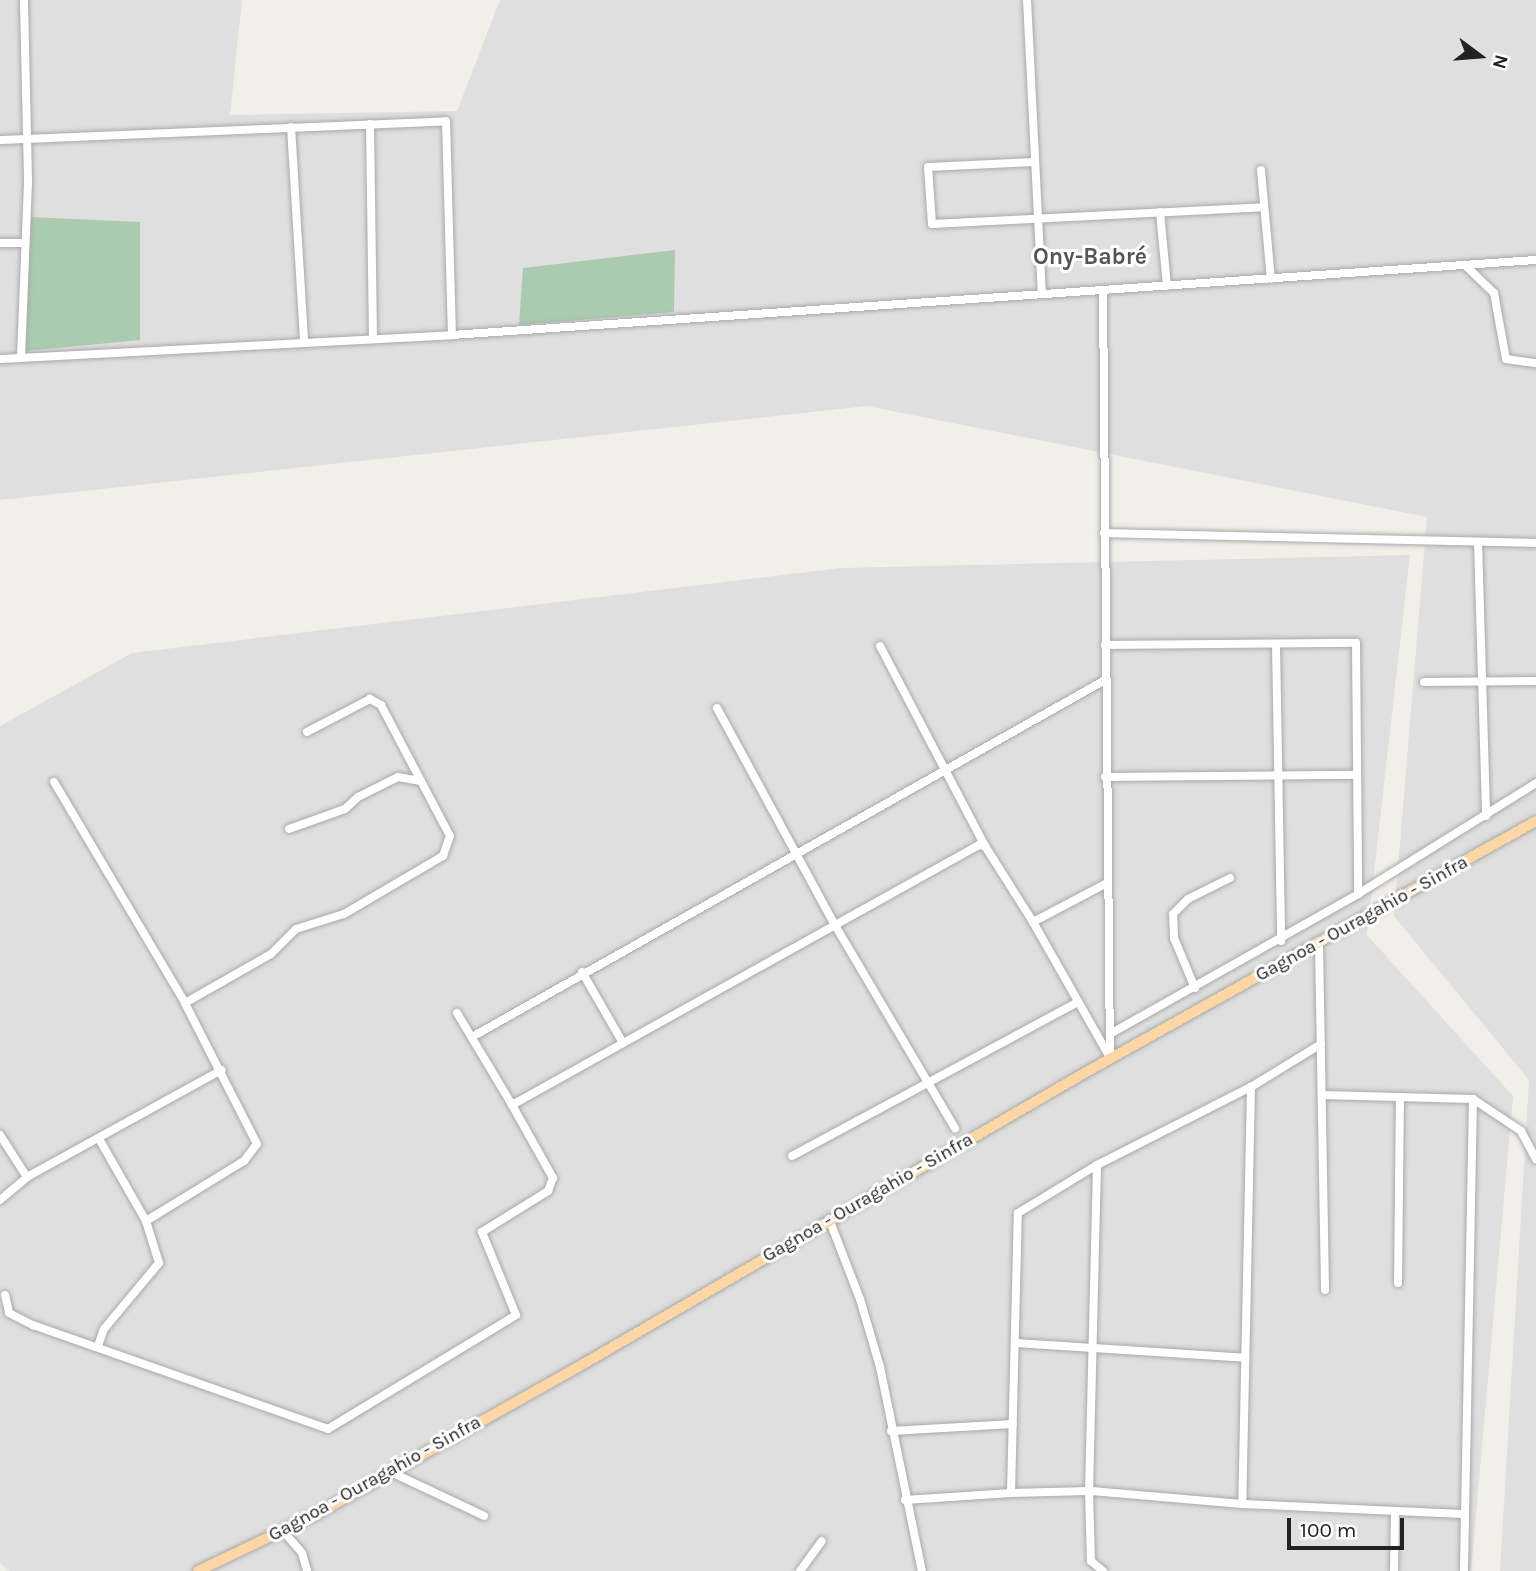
<!DOCTYPE html>
<meta charset="utf-8">
<style>
body{margin:0}
#map{position:relative;width:1536px;height:1571px;overflow:hidden;background:#f2efe9;font-family:Karla,sans-serif}
div>[style]{position:absolute}
.residential>*{inset:0;background:#e0dfdf}
.cemetery>*{inset:0;background:#aacbaf}
.roads{filter:drop-shadow(0 0 2px #a9a9a9) drop-shadow(0 0 2px #a9a9a9)}
.minor>*{height:8px;margin:-4px;padding:0 4px;transform-origin:4px;border-radius:4px;background:#fff}
.major>*{height:10px;margin:-5px;padding:0 5px;transform-origin:5px;border-radius:5px;background:#fcd6a4}
span{translate:-50% -50%;white-space:nowrap;text-align:center;line-height:1.15;-webkit-text-stroke:6px #fff;paint-order:stroke}
.street-label{font-size:19px;color:#222}
.quarter-label{font-size:23px;color:#555;font-weight:700}
.north{position:absolute;left:1445px;top:21px;width:70px;height:70px;-webkit-text-stroke:5px #fff;paint-order:stroke;rotate:106deg;font-size:19px;font-weight:700;line-height:28px;text-align:center;color:#222}
.north::after{content:'';display:block;margin:auto;width:24px;height:32px;background:#222;clip-path:polygon(50% 0,100% 100%,50% 72%,0 100%)}
.scale{position:absolute;left:1287px;top:1518px;width:117px;height:32px;box-sizing:border-box;border:4px solid #222;border-top:0;padding-left:9px;font-size:21px;line-height:24px;white-space:nowrap;color:#222;-webkit-text-stroke:5px #fff;paint-order:stroke}
</style>
<div id="map">
<div class="residential">
<i style="clip-path:polygon(0 0,242px 0,230px 115px,457px 111px,500px 0,1536px 0,1536px 1571px,1500px 1571px,1529px 1080px,1394px 916px,1427px 517px,867px 406px,0 500px)"></i>
<i style="clip-path:polygon(1410px 555px,1367px 935px,1513px 1096px,1471px 1571px,9px 1571px,0 1563px,0 726px,132px 653px,841px 568px)"></i>
</div>
<div class="cemetery">
<i style="clip-path:polygon(30px 217px,140px 222px,140px 340px,26px 351px)"></i>
<i style="clip-path:polygon(675px 250px,674px 312px,519px 325px,523px 268px)"></i>
</div>
<div class="roads">
<div class="minor">
<i style="left:1027px;top:0;width:294px;rotate:87.1deg"></i>
<i style="left:370px;top:124px;width:214px;rotate:89.2deg"></i>
<i style="left:291px;top:127px;width:215px;rotate:86.5deg"></i>
<i style="left:0;top:140px;width:446px;rotate:-2.4deg"></i>
<i style="left:446px;top:121px;width:214px;rotate:88.4deg"></i>
<i style="left:1034px;top:162px;width:106px;rotate:177.3deg"></i>
<i style="left:928px;top:167px;width:57px;rotate:86deg"></i>
<i style="left:932px;top:224px;width:332px;rotate:-2.9deg"></i>
<i style="left:1261px;top:170px;width:109px;rotate:84.8deg"></i>
<i style="left:1160px;top:212px;width:74px;rotate:84.6deg"></i>
<i style="left:0;top:243px;width:24px"></i>
<i style="left:1465px;top:265px;width:40px;rotate:44deg"></i>
<i style="left:1494px;top:293px;width:67px;rotate:79.7deg"></i>
<i style="left:1506px;top:359px;width:30px;rotate:8deg"></i>
<i style="left:1103px;top:291px;width:767px;rotate:89.48deg"></i>
<i style="left:21px;top:357px;width:178px;rotate:-87.7deg"></i>
<i style="left:28px;top:179px;width:179px;rotate:-91.3deg"></i>
<i style="left:0;top:359px;width:453px;rotate:-3deg"></i>
<i style="left:452px;top:335px;width:1087px;rotate:-3.96deg"></i>
<i style="left:1104px;top:533px;width:432px;rotate:1.3deg"></i>
<i style="left:1478px;top:542px;width:274px;rotate:88.3deg"></i>
<i style="left:1276px;top:644px;width:297px;rotate:89deg"></i>
<i style="left:1105px;top:645px;width:251px;rotate:-0.5deg"></i>
<i style="left:1356px;top:643px;width:251px;rotate:89.5deg"></i>
<i style="left:1358px;top:894px;width:210px;rotate:-31.9deg"></i>
<i style="left:880px;top:646px;width:226px;rotate:62.3deg"></i>
<i style="left:1424px;top:682px;width:112px;rotate:-0.5deg"></i>
<i style="left:717px;top:708px;width:249px;rotate:61.5deg"></i>
<i style="left:836px;top:927px;width:234px;rotate:59.4deg"></i>
<i style="left:1105px;top:777px;width:252px;rotate:-0.5deg"></i>
<i style="left:54px;top:782px;width:257px;rotate:59.3deg"></i>
<i style="left:289px;top:829px;width:59px;rotate:-19.7deg"></i>
<i style="left:345px;top:809px;width:18px;rotate:-43deg"></i>
<i style="left:358px;top:797px;width:45px;rotate:-26.6deg"></i>
<i style="left:398px;top:777px;width:23px;rotate:10deg"></i>
<i style="left:1033px;top:922px;width:154px;rotate:60.4deg"></i>
<i style="left:1319px;top:944px;width:346px;rotate:89deg"></i>
<i style="left:582px;top:972px;width:82px;rotate:60deg"></i>
<i style="left:1195px;top:988px;width:54px;rotate:-112.8deg"></i>
<i style="left:1174px;top:938px;width:24px;rotate:-92deg"></i>
<i style="left:1173px;top:914px;width:21px;rotate:-45deg"></i>
<i style="left:1188px;top:899px;width:47px;rotate:-26.6deg"></i>
<i style="left:457px;top:1013px;width:107px;rotate:59.1deg"></i>
<i style="left:1110px;top:1034px;width:285px;rotate:-29.4deg"></i>
<i style="left:472px;top:1037px;width:727px;rotate:-29.42deg"></i>
<i style="left:1251px;top:1087px;width:417px;rotate:91.2deg"></i>
<i style="left:1242px;top:1504px;width:154px;rotate:-175.1deg"></i>
<i style="left:1089px;top:1491px;width:78px;rotate:178.5deg"></i>
<i style="left:1011px;top:1493px;width:280px;rotate:-88.6deg"></i>
<i style="left:1018px;top:1213px;width:92px;rotate:-31.3deg"></i>
<i style="left:1097px;top:1165px;width:173px;rotate:-26.9deg"></i>
<i style="left:1251px;top:1087px;width:82px;rotate:-31.6deg"></i>
<i style="left:1322px;top:1095px;width:151px;rotate:1.5deg"></i>
<i style="left:1473px;top:1099px;width:472px;rotate:91.1deg"></i>
<i style="left:1473px;top:1099px;width:58px;rotate:33.7deg"></i>
<i style="left:1521px;top:1131px;width:32px;rotate:62deg"></i>
<i style="left:0;top:1135px;width:50px;rotate:57.3deg"></i>
<i style="left:27px;top:1177px;width:222px;rotate:-28.8deg"></i>
<i style="left:792px;top:1156px;width:325px;rotate:-28.3deg"></i>
<i style="left:1097px;top:1165px;width:326px;rotate:91.4deg"></i>
<i style="left:1089px;top:1491px;width:70px;rotate:88.4deg"></i>
<i style="left:1091px;top:1561px;width:16px;rotate:40deg"></i>
<i style="left:0;top:1200px;width:35px;rotate:-40deg"></i>
<i style="left:829px;top:1219px;width:86px;rotate:68.8deg"></i>
<i style="left:860px;top:1299px;width:71px;rotate:73.6deg"></i>
<i style="left:880px;top:1367px;width:208px;rotate:78.4deg"></i>
<i style="left:146px;top:1221px;width:115px;rotate:-31.5deg"></i>
<i style="left:244px;top:1161px;width:21px;rotate:-53deg"></i>
<i style="left:257px;top:1144px;width:158px;rotate:-117.1deg"></i>
<i style="left:185px;top:1003px;width:99px;rotate:-29.7deg"></i>
<i style="left:271px;top:954px;width:35px;rotate:-45deg"></i>
<i style="left:296px;top:929px;width:50px;rotate:-17.4deg"></i>
<i style="left:344px;top:914px;width:115px;rotate:-30.4deg"></i>
<i style="left:443px;top:856px;width:21px;rotate:-71deg"></i>
<i style="left:450px;top:836px;width:148px;rotate:-117.8deg"></i>
<i style="left:381px;top:705px;width:13px;rotate:-151deg"></i>
<i style="left:370px;top:699px;width:71px;rotate:152.4deg"></i>
<i style="left:1398px;top:1283px;width:186px;rotate:-89.4deg"></i>
<i style="left:5px;top:1295px;width:18px;rotate:77deg"></i>
<i style="left:9px;top:1313px;width:27px;rotate:27deg"></i>
<i style="left:33px;top:1325px;width:313px;rotate:19.4deg"></i>
<i style="left:328px;top:1429px;width:220px;rotate:-31.2deg"></i>
<i style="left:516px;top:1315px;width:90px;rotate:-112.3deg"></i>
<i style="left:482px;top:1232px;width:78px;rotate:-31.8deg"></i>
<i style="left:548px;top:1191px;width:14px;rotate:-69deg"></i>
<i style="left:553px;top:1178px;width:84px;rotate:-119.3deg"></i>
<i style="left:512px;top:1105px;width:534px;rotate:-29.11deg"></i>
<i style="left:979px;top:845px;width:6px;rotate:9deg"></i>
<i style="left:985px;top:846px;width:90px;rotate:57.7deg"></i>
<i style="left:1033px;top:922px;width:84px;rotate:-27.8deg"></i>
<i style="left:1016px;top:1343px;width:229px;rotate:3.7deg"></i>
<i style="left:98px;top:1346px;width:18px;rotate:-71deg"></i>
<i style="left:104px;top:1329px;width:86px;rotate:-50.2deg"></i>
<i style="left:159px;top:1263px;width:44px;rotate:-107.2deg"></i>
<i style="left:146px;top:1221px;width:95px;rotate:-119.8deg"></i>
<i style="left:891px;top:1431px;width:122px;rotate:-3.3deg"></i>
<i style="left:391px;top:1472px;width:103px;rotate:25.3deg"></i>
<i style="left:905px;top:1500px;width:106px;rotate:-3.8deg"></i>
<i style="left:1242px;top:1504px;width:222px;rotate:2.6deg"></i>
<i style="left:283px;top:1531px;width:29px;rotate:49deg"></i>
<i style="left:302px;top:1553px;width:19px;rotate:74deg"></i>
<i style="left:800px;top:1571px;width:37px;rotate:-54deg"></i>
<i style="left:1394px;top:1571px;width:60px;rotate:-89deg"></i>
</div>
<div class="major">
<i style="left:198px;top:1571px;width:132px;rotate:-25.6deg"></i>
<i style="left:317px;top:1514px;width:308px;rotate:-29.4deg"></i>
<i style="left:585px;top:1363px;width:582px;rotate:-30.14deg"></i>
<i style="left:1088px;top:1071px;width:513px;rotate:-29.16deg"></i>
</div>
</div>
<div class="street-label">
<span style="left:1362px;top:919px;rotate:-29deg">Gagnoa - Ouragahio - Sinfra</span>
<span style="left:868px;top:1198px;rotate:-30deg">Gagnoa - Ouragahio - Sinfra</span>
<span style="left:375px;top:1479px;rotate:-29deg">Gagnoa - Ouragahio - Sinfra</span>
</div>
<div class="quarter-label">
<span style="left:1090px;top:257px">Ony-Babré</span>
</div>
<div class="north">N</div>
<div class="scale">100 m</div>
</div>
